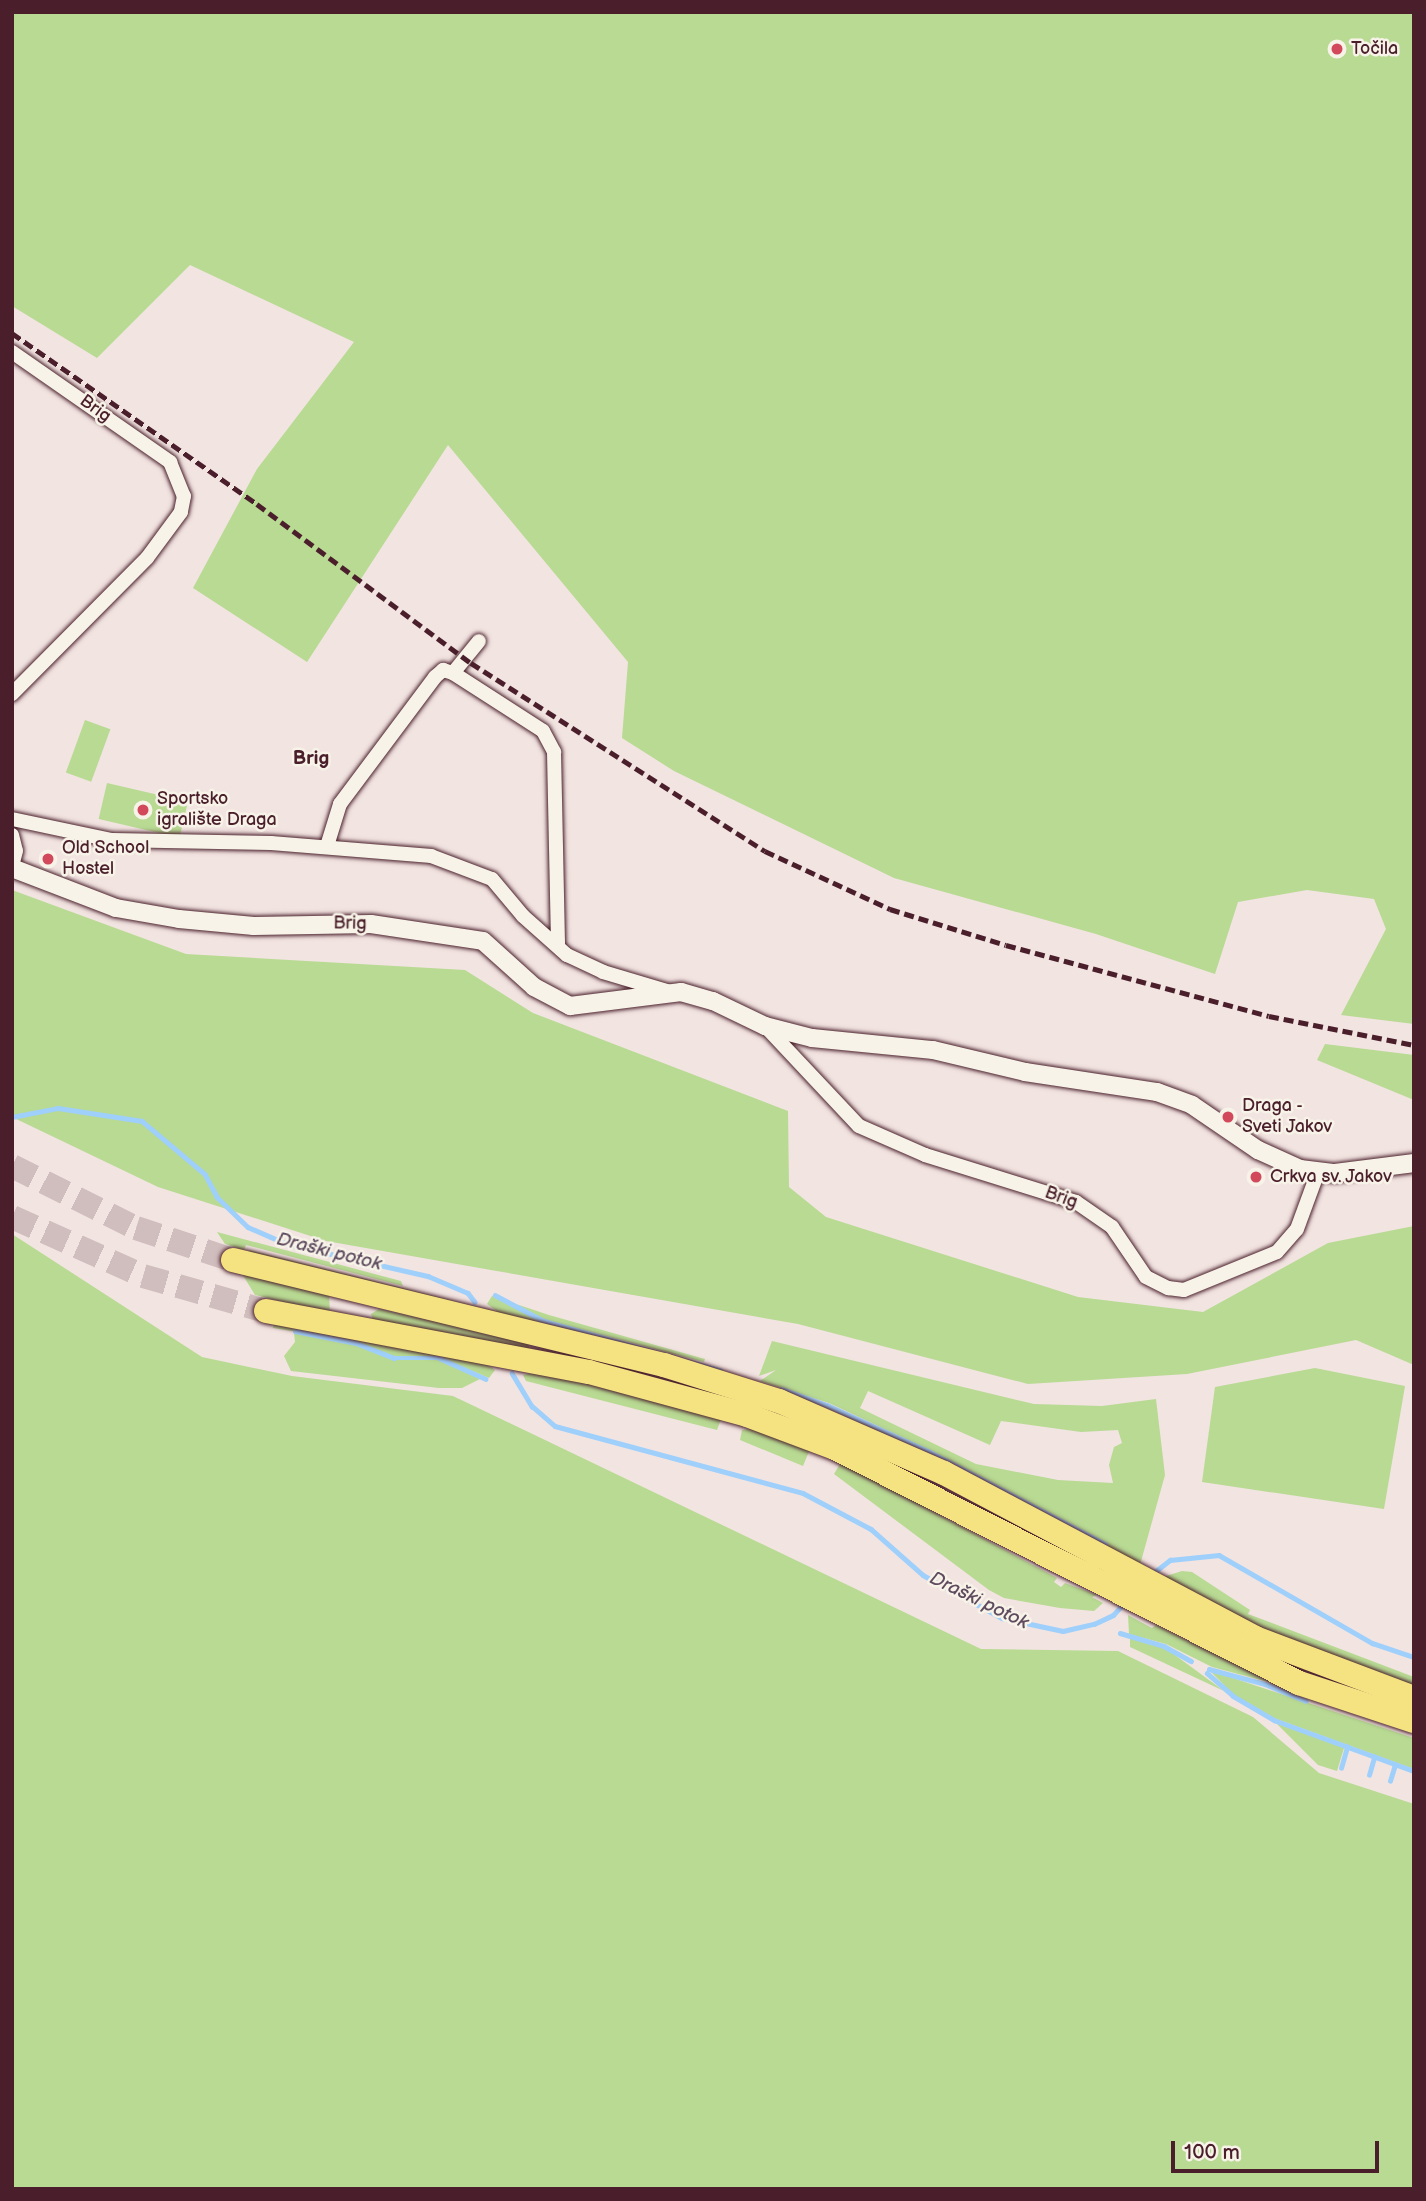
<!DOCTYPE html>
<meta charset="utf-8">
<style>
body{margin:0}
#map{position:relative;width:1426px;height:2201px;overflow:hidden;background:#f2e4e1;font-family:"Balsamiq Sans",sans-serif}
div>[style]{position:absolute}
.green>*{inset:0;background:#b8da93;transform-origin:0 0}
.stream>*{height:4.5px;margin:-2.25px;padding:0 2.25px;transform-origin:2.25px;border-radius:2.25px;background:#9fcffb}
.trunk-tunnel>*{height:24px;margin-top:-12px;transform-origin:0;background:repeating-linear-gradient(90deg,#d0bdbd 0 24px,transparent 0 36px)}
.roads{filter:drop-shadow(0 0 2px #4a1f2b) drop-shadow(0 0 2px #4a1f2b)}
.minor>*{height:14px;margin:-7px;padding:0 7px;transform-origin:7px;border-radius:7px;background:#f7f3e8}
.tertiary>*{height:18px;margin:-9px;padding:0 9px;transform-origin:9px;border-radius:9px;background:#f7f3e8}
.trunk>*{height:24px;margin:-12px;padding:0 12px;transform-origin:12px;border-radius:12px;background:#f5e382}
.rail>*{height:4.5px;margin-top:-2.25px;transform-origin:0;background:repeating-linear-gradient(90deg,#4a1f2b 0 10px,transparent 0 15px)}
.dots>*{width:19px;height:19px;translate:-50% -50%;box-sizing:border-box;border:4px solid #f7f3e8;border-radius:50%}
span{translate:-50% -50%;white-space:nowrap;text-align:center;line-height:1.15;-webkit-text-stroke:5px #f7f3e8;paint-order:stroke}
.poi-label{font-size:18px;color:#4a1f2b}
.left{translate:0 -50%;text-align:left}
.street-label{font-size:18px;color:#4a1f2b}
.neighbourhood-label{font-size:19px;color:#4a1f2b;font-weight:700}
.water-label{font-size:19px;color:#5f4b5f;font-style:italic}
.frame{position:absolute;inset:0;border:14px solid #4a1f2b;pointer-events:none}
.scale{position:absolute;left:1171px;top:2141px;width:208px;height:32px;box-sizing:border-box;border:4px solid #4a1f2b;border-top:0;padding-left:9px;font-size:21px;line-height:24px;white-space:nowrap;color:#4a1f2b;-webkit-text-stroke:5px #f7f3e8;paint-order:stroke}
</style>
<div id="map">
<div class="green">
<i style="clip-path:polygon(12px 12px,1414px 12px,1414px 1024px,1341px 1015px,1386px 929px,1374px 899px,1307px 890px,1238px 902px,1215px 974px,1096px 934px,894px 878px,674px 771px,622px 738px,628px 662px,448px 445px,307px 662px,193px 588px,257px 469px,354px 342px,190px 265px,97px 358px,12px 306px)"></i>
<i style="left:85px;top:720px;width:27px;height:56px;rotate:20deg"></i>
<i style="left:107px;top:783px;width:83px;height:37px;rotate:13deg"></i>
<i style="clip-path:polygon(12px 890px,186px 954px,465px 970px,533px 1013px,788px 1111px,789px 1187px,826px 1217px,1078px 1297px,1203px 1312px,1328px 1243px,1414px 1226px,1414px 1365px,1356px 1340px,1187px 1374px,1028px 1384px,798px 1324px,326px 1241px,158px 1187px,12px 1117px)"></i>
<i style="clip-path:polygon(1325px 1044px,1414px 1055px,1414px 1100px,1317px 1060px)"></i>
<i style="clip-path:polygon(217px 1232px,401px 1281px,403px 1286px,246px 1245px,244px 1250px,225px 1244px)"></i>
<i style="clip-path:polygon(12px 1234px,202px 1357px,292px 1376px,453px 1396px,981px 1649px,1118px 1651px,1253px 1717px,1319px 1773px,1414px 1804px,1414px 2189px,12px 2189px)"></i>
<i style="clip-path:polygon(249px 1250px,498px 1312px,487px 1304px,492px 1296px,502px 1299px,542px 1323px,672px 1355px,248px 1254px)"></i>
<i style="clip-path:polygon(241px 1272px,329px 1295px,330px 1313px,255px 1295px)"></i>
<i style="clip-path:polygon(516px 1304px,549px 1315px,705px 1359px,704px 1362px,545px 1320px)"></i>
<i style="clip-path:polygon(379px 1309px,528px 1342px,530px 1352px,374px 1323px,371px 1314px)"></i>
<i style="clip-path:polygon(274px 1323px,483px 1362px,495px 1370px,489px 1378px,440px 1357px,394px 1357px,357px 1342px,273px 1328px)"></i>
<i style="clip-path:polygon(294px 1333px,357px 1345px,393px 1360px,439px 1359px,480px 1379px,462px 1388px,439px 1388px,291px 1371px,284px 1356px,295px 1342px)"></i>
<i style="clip-path:polygon(evenodd,772px 1341px,1034px 1404px,1102px 1406px,1156px 1399px,1165px 1475px,1140px 1565px,934px 1452px,829px 1403px,760px 1381px,776px 1370px,759px 1376px,772px 1341px,868px 1391px,990px 1445px,1001px 1421px,1081px 1432px,1118px 1430px,1122px 1443px,1114px 1447px,1109px 1465px,1113px 1483px,1058px 1480px,976px 1464px,860px 1408px,868px 1391px)"></i>
<i style="clip-path:polygon(1315px 1368px,1405px 1386px,1384px 1509px,1202px 1482px,1215px 1387px)"></i>
<i style="clip-path:polygon(537px 1372px,659px 1399px,810px 1449px,803px 1466px,740px 1440px,742px 1430px,750px 1429px,721px 1419px,717px 1430px,526px 1381px,523px 1375px)"></i>
<i style="clip-path:polygon(841px 1462px,1057px 1578px,1054px 1582px,1061px 1587px,1065px 1583px,1097px 1595px,1092px 1597px,1103px 1603px,1094px 1611px,1060px 1608px,1004px 1598px,989px 1590px,834px 1474px)"></i>
<i style="clip-path:polygon(1182px 1571px,1192px 1572px,1250px 1610px,1248px 1614px,1414px 1677px,1414px 1687px,1281px 1639px,1163px 1577px)"></i>
<i style="clip-path:polygon(1128px 1615px,1152px 1628px,1156px 1625px,1307px 1700px,1268px 1682px,1212px 1667px,1166px 1644px,1129px 1634px)"></i>
<i style="clip-path:polygon(1130px 1638px,1164px 1647px,1224px 1691px,1130px 1647px)"></i>
<i style="clip-path:polygon(1209px 1670px,1414px 1738px,1414px 1769px,1274px 1718px,1234px 1695px)"></i>
<i style="clip-path:polygon(1276px 1723px,1344px 1748px,1337px 1771px,1318px 1765px)"></i>
</div>
<div class="stream">
<i style="left:12px;top:1117px;width:47px;rotate:-11.1deg"></i>
<i style="left:58px;top:1108px;width:85px;rotate:8.8deg"></i>
<i style="left:142px;top:1121px;width:82px;rotate:40.1deg"></i>
<i style="left:205px;top:1174px;width:26px;rotate:62deg"></i>
<i style="left:217px;top:1197px;width:43px;rotate:44.1deg"></i>
<i style="left:248px;top:1227px;width:43px;rotate:23.6deg"></i>
<i style="left:287px;top:1244px;width:145px;rotate:12.8deg"></i>
<i style="left:428px;top:1276px;width:43px;rotate:23deg"></i>
<i style="left:468px;top:1293px;width:11px;rotate:52deg"></i>
<i style="left:495px;top:1295px;width:55px;rotate:28deg"></i>
<i style="left:544px;top:1321px;width:183px;rotate:15.6deg"></i>
<i style="left:295px;top:1331px;width:62px;rotate:11.1deg"></i>
<i style="left:356px;top:1343px;width:41px;rotate:21.5deg"></i>
<i style="left:394px;top:1358px;width:45px"></i>
<i style="left:439px;top:1358px;width:51px;rotate:24.1deg"></i>
<i style="left:512px;top:1373px;width:39px;rotate:59deg"></i>
<i style="left:532px;top:1406px;width:30px;rotate:41deg"></i>
<i style="left:555px;top:1426px;width:257px;rotate:15.1deg"></i>
<i style="left:803px;top:1493px;width:77px;rotate:27.9deg"></i>
<i style="left:871px;top:1529px;width:69px;rotate:41.5deg"></i>
<i style="left:923px;top:1575px;width:90px;rotate:28.6deg"></i>
<i style="left:1002px;top:1618px;width:62px;rotate:12deg"></i>
<i style="left:1063px;top:1631px;width:32px;rotate:-13deg"></i>
<i style="left:1094px;top:1624px;width:21px;rotate:-25deg"></i>
<i style="left:1113px;top:1615px;width:16px;rotate:-47deg"></i>
<i style="left:782px;top:1389px;width:48px;rotate:19.6deg"></i>
<i style="left:827px;top:1405px;width:111px;rotate:24.5deg"></i>
<i style="left:928px;top:1451px;width:200px;rotate:27.7deg"></i>
<i style="left:1152px;top:1574px;width:23px;rotate:-38deg"></i>
<i style="left:1170px;top:1560px;width:49px;rotate:-5.8deg"></i>
<i style="left:1219px;top:1555px;width:177px;rotate:29.9deg"></i>
<i style="left:1372px;top:1643px;width:44px;rotate:18.4deg"></i>
<i style="left:1120px;top:1633px;width:46px;rotate:16.5deg"></i>
<i style="left:1164px;top:1646px;width:31px;rotate:29deg"></i>
<i style="left:1209px;top:1669px;width:58px;rotate:15deg"></i>
<i style="left:1265px;top:1684px;width:44px;rotate:22.5deg"></i>
<i style="left:1207px;top:1673px;width:35px;rotate:41deg"></i>
<i style="left:1233px;top:1696px;width:48px;rotate:30.3deg"></i>
<i style="left:1274px;top:1720px;width:149px;rotate:20deg"></i>
<i style="left:1341px;top:1768px;width:22px;rotate:-74deg"></i>
<i style="left:1369px;top:1775px;width:19px;rotate:-74deg"></i>
<i style="left:1390px;top:1781px;width:17px;rotate:-73deg"></i>
</div>
<div class="trunk-tunnel">
<i style="left:12px;top:1166px;width:139px;rotate:26.6deg"></i>
<i style="left:136px;top:1228px;width:102px;rotate:18.3deg"></i>
<i style="left:12px;top:1217px;width:144px;rotate:24.2deg"></i>
<i style="left:143px;top:1276px;width:128px;rotate:15.9deg"></i>
</div>
<div class="roads">
<div class="minor">
<i style="left:12px;top:352px;width:193px;rotate:34.8deg"></i>
<i style="left:170px;top:462px;width:37px;rotate:68deg"></i>
<i style="left:184px;top:496px;width:16px;rotate:101deg"></i>
<i style="left:181px;top:512px;width:57px;rotate:126.5deg"></i>
<i style="left:147px;top:558px;width:192px;rotate:134.8deg"></i>
<i style="left:453px;top:673px;width:41px;rotate:-50.9deg"></i>
<i style="left:12px;top:819px;width:102px;rotate:11.9deg"></i>
<i style="left:112px;top:840px;width:159px;rotate:1.1deg"></i>
<i style="left:271px;top:843px;width:161px;rotate:4.6deg"></i>
<i style="left:431px;top:856px;width:65px;rotate:20.7deg"></i>
<i style="left:492px;top:879px;width:48px;rotate:50deg"></i>
<i style="left:523px;top:916px;width:59px;rotate:41.6deg"></i>
<i style="left:567px;top:955px;width:40px;rotate:25deg"></i>
<i style="left:603px;top:972px;width:70px;rotate:16.6deg"></i>
<i style="left:12px;top:835px;width:16px;rotate:76deg"></i>
<i style="left:16px;top:851px;width:16px;rotate:105deg"></i>
<i style="left:327px;top:846px;width:44px;rotate:-72.8deg"></i>
<i style="left:340px;top:804px;width:159px;rotate:-53.2deg"></i>
<i style="left:435px;top:677px;width:11px;rotate:-41deg"></i>
<i style="left:443px;top:670px;width:10px;rotate:17deg"></i>
<i style="left:453px;top:673px;width:107px;rotate:32.8deg"></i>
<i style="left:543px;top:731px;width:24px;rotate:62deg"></i>
<i style="left:554px;top:752px;width:194px;rotate:88.8deg"></i>
<i style="left:765px;top:1026px;width:137px;rotate:46.8deg"></i>
<i style="left:859px;top:1126px;width:72px;rotate:23.7deg"></i>
<i style="left:925px;top:1155px;width:158px;rotate:17.3deg"></i>
<i style="left:1076px;top:1202px;width:44px;rotate:34.8deg"></i>
<i style="left:1112px;top:1227px;width:60px;rotate:55.8deg"></i>
<i style="left:1146px;top:1277px;width:25px;rotate:27deg"></i>
<i style="left:1168px;top:1288px;width:16px;rotate:7deg"></i>
<i style="left:1184px;top:1290px;width:100px;rotate:-22.2deg"></i>
<i style="left:1277px;top:1252px;width:30px;rotate:-49deg"></i>
<i style="left:1297px;top:1229px;width:61px;rotate:-69.8deg"></i>
</div>
<div class="tertiary">
<i style="left:12px;top:868px;width:111px;rotate:21deg"></i>
<i style="left:116px;top:908px;width:64px;rotate:9.9deg"></i>
<i style="left:179px;top:919px;width:75px;rotate:5.3deg"></i>
<i style="left:254px;top:926px;width:117px;rotate:-1deg"></i>
<i style="left:371px;top:924px;width:113px;rotate:8.6deg"></i>
<i style="left:483px;top:941px;width:69px;rotate:42deg"></i>
<i style="left:534px;top:987px;width:41px;rotate:27.8deg"></i>
<i style="left:570px;top:1006px;width:112px;rotate:-7.2deg"></i>
<i style="left:681px;top:992px;width:33px;rotate:16deg"></i>
<i style="left:713px;top:1001px;width:58px;rotate:25.7deg"></i>
<i style="left:765px;top:1026px;width:49px;rotate:14.3deg"></i>
<i style="left:812px;top:1038px;width:122px;rotate:5.7deg"></i>
<i style="left:933px;top:1050px;width:95px;rotate:13.4deg"></i>
<i style="left:1025px;top:1072px;width:134px;rotate:8.6deg"></i>
<i style="left:1157px;top:1092px;width:37px;rotate:20deg"></i>
<i style="left:1192px;top:1105px;width:80px;rotate:34.3deg"></i>
<i style="left:1258px;top:1150px;width:46px;rotate:24.3deg"></i>
<i style="left:1300px;top:1169px;width:35px;rotate:7deg"></i>
<i style="left:1335px;top:1173px;width:80px;rotate:-7.2deg"></i>
</div>
<div class="trunk">
<i style="left:233px;top:1260px;width:444px;rotate:13.7deg"></i>
<i style="left:664px;top:1365px;width:121px;rotate:17.4deg"></i>
<i style="left:779px;top:1401px;width:180px;rotate:23.6deg"></i>
<i style="left:944px;top:1473px;width:352px;rotate:27.9deg"></i>
<i style="left:1255px;top:1638px;width:170px;rotate:20.7deg"></i>
<i style="left:266px;top:1311px;width:329px;rotate:10.7deg"></i>
<i style="left:589px;top:1372px;width:164px;rotate:15.2deg"></i>
<i style="left:747px;top:1415px;width:94px;rotate:20.6deg"></i>
<i style="left:835px;top:1448px;width:520px;rotate:26.86deg"></i>
<i style="left:1299px;top:1683px;width:121px;rotate:18.3deg"></i>
</div>
</div>
<div class="rail">
<i style="left:12px;top:333px;width:299px;rotate:34.9deg"></i>
<i style="left:257px;top:504px;width:267px;rotate:36.6deg"></i>
<i style="left:471px;top:663px;width:349px;rotate:32.6deg"></i>
<i style="left:765px;top:851px;width:138px;rotate:24.9deg"></i>
<i style="left:890px;top:909px;width:121px;rotate:17.2deg"></i>
<i style="left:1006px;top:945px;width:272px;rotate:15.1deg"></i>
<i style="left:1269px;top:1016px;width:148px;rotate:11.3deg"></i>
</div>
<div class="dots">
<i style="left:1337px;top:49px;background:#d1495b"></i>
<i style="left:143px;top:810px;background:#d1495b"></i>
<i style="left:48px;top:859px;background:#d1495b"></i>
<i style="left:1228px;top:1117px;background:#d1495b"></i>
<i style="left:1256px;top:1177px;background:#d1495b"></i>
</div>
<div class="poi-label">
<span class="left" style="left:1351px;top:49px">Točila</span>
<span class="left" style="left:157px;top:810px">Sportsko<br>igralište Draga</span>
<span class="left" style="left:62px;top:859px">Old School<br>Hostel</span>
<span class="left" style="left:1242px;top:1117px">Draga -<br>Sveti Jakov</span>
<span class="left" style="left:1270px;top:1177px">Crkva sv. Jakov</span>
</div>
<div class="street-label">
<span style="left:95px;top:409px;rotate:36deg">Brig</span>
<span style="left:350px;top:924px;rotate:1deg">Brig</span>
<span style="left:1061px;top:1198px;rotate:20deg">Brig</span>
</div>
<div class="neighbourhood-label">
<span style="left:311px;top:759px">Brig</span>
</div>
<div class="water-label">
<span style="left:329px;top:1252px;rotate:14deg">Draški potok</span>
<span style="left:979px;top:1601px;rotate:26deg">Draški potok</span>
</div>
<div class="frame"></div>
<div class="scale">100 m</div>
</div>
